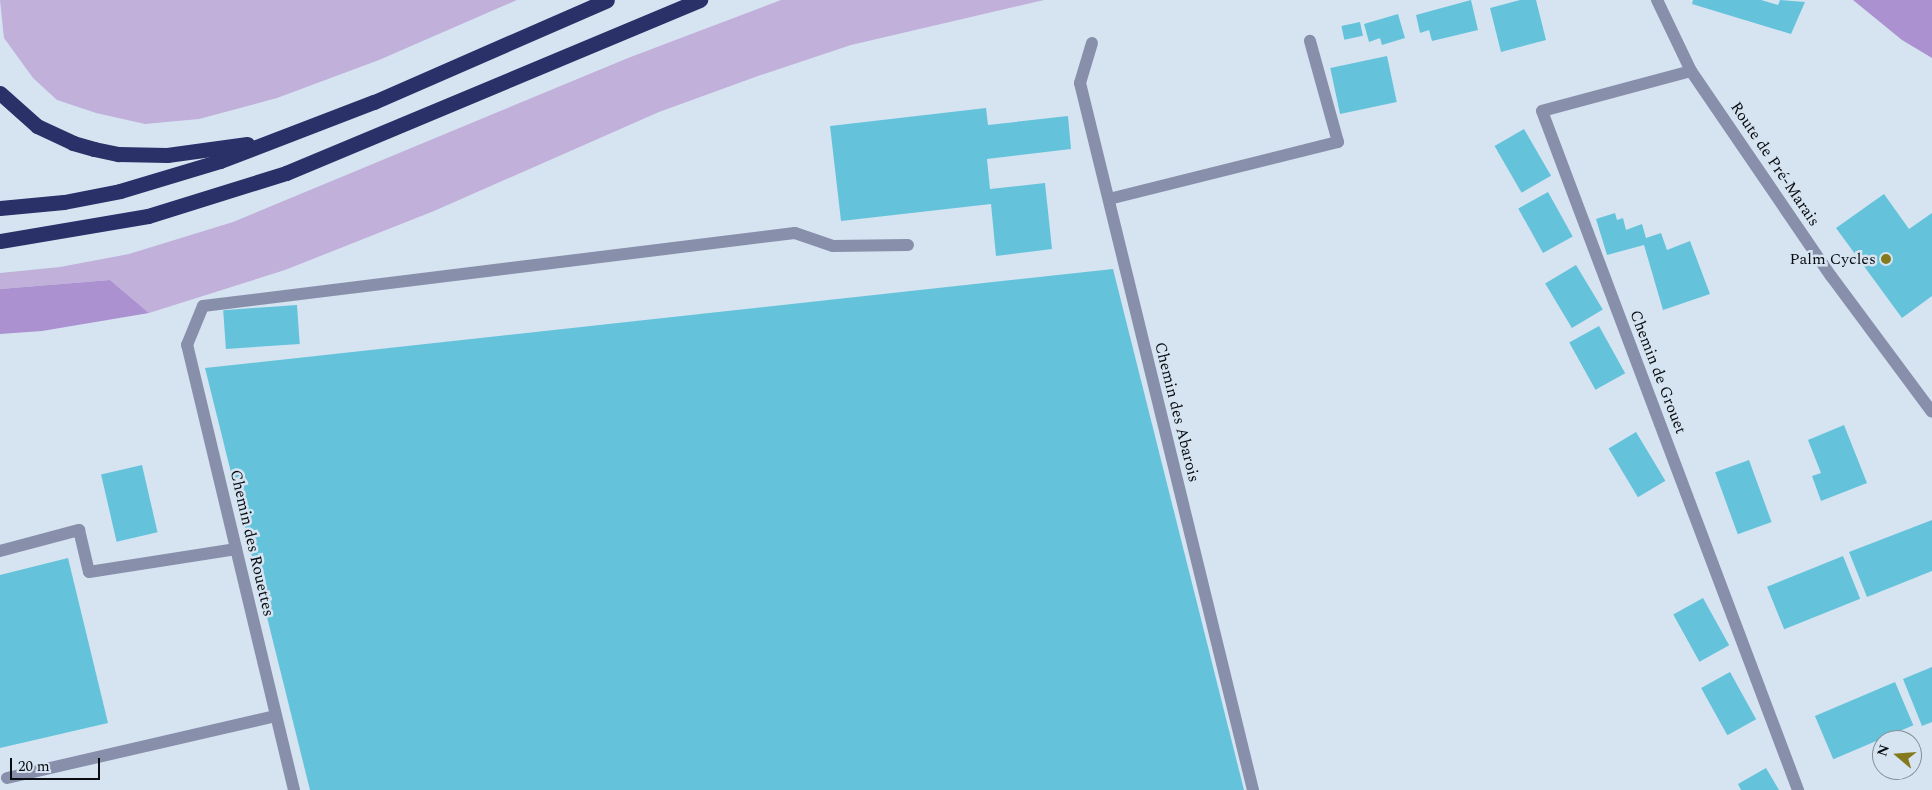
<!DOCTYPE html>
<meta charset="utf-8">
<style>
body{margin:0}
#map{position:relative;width:1932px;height:790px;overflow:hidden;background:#d6e4f1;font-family:Spectral,serif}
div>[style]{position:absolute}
.green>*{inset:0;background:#c1b0da}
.forest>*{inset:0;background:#ab91d0}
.building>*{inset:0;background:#64c3db;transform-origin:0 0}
.service>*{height:12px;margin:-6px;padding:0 6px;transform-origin:6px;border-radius:6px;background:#888fab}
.minor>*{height:12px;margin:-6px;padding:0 6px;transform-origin:6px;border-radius:6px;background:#888fab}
.tertiary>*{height:12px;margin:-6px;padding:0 6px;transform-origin:6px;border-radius:6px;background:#888fab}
.motorway>*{height:15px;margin:-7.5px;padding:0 7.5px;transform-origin:7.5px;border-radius:7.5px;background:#293168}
.dots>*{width:14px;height:14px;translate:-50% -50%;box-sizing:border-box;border:2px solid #d6e4f1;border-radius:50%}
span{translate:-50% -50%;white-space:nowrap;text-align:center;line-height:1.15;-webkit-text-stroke:5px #d6e4f1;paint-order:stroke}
.street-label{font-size:16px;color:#090d11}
.poi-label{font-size:16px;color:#090d11}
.right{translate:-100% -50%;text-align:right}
.north{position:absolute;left:1872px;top:730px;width:50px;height:50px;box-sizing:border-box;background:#d6e4f1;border:1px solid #848e97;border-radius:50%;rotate:288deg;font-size:14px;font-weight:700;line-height:20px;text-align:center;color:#090d11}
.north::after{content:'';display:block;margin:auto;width:18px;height:22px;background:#85791e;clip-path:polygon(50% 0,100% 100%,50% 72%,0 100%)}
.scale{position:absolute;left:10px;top:758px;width:90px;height:22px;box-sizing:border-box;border:2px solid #090d11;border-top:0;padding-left:6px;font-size:15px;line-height:18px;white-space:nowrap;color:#090d11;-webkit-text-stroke:4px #d6e4f1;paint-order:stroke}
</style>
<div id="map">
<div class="green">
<i style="clip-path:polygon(0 0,517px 0,379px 60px,277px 98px,199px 119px,145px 124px,96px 113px,57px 100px,33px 78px,4px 38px)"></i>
<i style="clip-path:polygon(781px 0,1044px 0,851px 45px,758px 76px,659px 112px,434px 211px,285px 270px,149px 313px,110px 280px,0 289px,0 273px,60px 267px,129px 254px,233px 222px,628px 58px)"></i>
</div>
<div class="forest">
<i style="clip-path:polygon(1853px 0,1932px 0,1932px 58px,1902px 40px)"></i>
<i style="clip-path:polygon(110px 280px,149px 313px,42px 331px,0 334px,0 289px)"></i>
</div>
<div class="building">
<i style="clip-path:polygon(1471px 0,1478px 30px,1432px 41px,1429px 30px,1420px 33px,1416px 15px)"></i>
<i style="clip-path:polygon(1520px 0,1536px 0,1546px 40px,1501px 52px,1490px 8px)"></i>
<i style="clip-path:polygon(1693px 0,1761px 0,1778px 5px,1780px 0,1805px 2px,1791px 34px,1692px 4px)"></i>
<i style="clip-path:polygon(1398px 14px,1405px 38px,1382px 45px,1380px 38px,1369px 42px,1364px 24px)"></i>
<i style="left:1360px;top:22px;width:14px;height:19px;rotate:78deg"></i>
<i style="left:1387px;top:56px;width:47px;height:58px;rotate:78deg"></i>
<i style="clip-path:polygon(986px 108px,988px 125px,1068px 116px,1071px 149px,987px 159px,990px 189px,1045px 183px,1052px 249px,996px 256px,991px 204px,841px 221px,830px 126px)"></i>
<i style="left:1524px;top:129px;width:54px;height:34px;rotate:60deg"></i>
<i style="left:1548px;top:192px;width:51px;height:34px;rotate:61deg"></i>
<i style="clip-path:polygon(1884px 194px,1909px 229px,1932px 213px,1932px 296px,1902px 318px,1836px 228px)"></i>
<i style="clip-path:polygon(1615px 213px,1617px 220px,1623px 218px,1626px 230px,1642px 224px,1646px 238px,1661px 233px,1667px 250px,1690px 241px,1710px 294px,1663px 310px,1644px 245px,1607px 255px,1596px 219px)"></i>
<i style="left:1576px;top:265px;width:52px;height:36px;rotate:59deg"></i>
<i style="clip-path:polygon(1113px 269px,1244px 790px,310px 790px,205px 368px)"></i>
<i style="left:297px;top:305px;width:39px;height:74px;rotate:86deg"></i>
<i style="left:1599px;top:326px;width:54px;height:34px;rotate:61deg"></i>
<i style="clip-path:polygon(1844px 425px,1867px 483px,1821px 501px,1812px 476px,1821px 473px,1808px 440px)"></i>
<i style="left:1636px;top:432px;width:57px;height:32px;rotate:59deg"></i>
<i style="left:1749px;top:460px;width:66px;height:36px;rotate:70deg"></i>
<i style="left:142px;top:465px;width:69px;height:42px;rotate:77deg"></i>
<i style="clip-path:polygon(1932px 520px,1932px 571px,1867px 597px,1849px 552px)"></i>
<i style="left:1843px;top:556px;width:46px;height:82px;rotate:68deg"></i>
<i style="clip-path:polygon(68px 558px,108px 723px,0 748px,0 575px)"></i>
<i style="left:1703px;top:598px;width:54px;height:34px;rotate:61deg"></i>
<i style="clip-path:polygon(1932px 667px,1932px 722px,1922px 726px,1903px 679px)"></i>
<i style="left:1730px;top:672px;width:54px;height:33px;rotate:61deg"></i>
<i style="left:1895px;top:682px;width:47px;height:87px;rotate:67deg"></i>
<i style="clip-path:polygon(1766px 768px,1779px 790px,1741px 790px,1738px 784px)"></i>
</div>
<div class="service">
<i style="left:1109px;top:199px;width:236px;rotate:-14deg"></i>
<i style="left:1338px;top:142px;width:105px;rotate:-105.5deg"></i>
<i style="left:0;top:551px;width:82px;rotate:-14.9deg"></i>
<i style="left:79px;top:530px;width:43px;rotate:76.6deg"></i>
<i style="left:89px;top:572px;width:149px;rotate:-8.9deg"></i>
<i style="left:7px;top:778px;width:276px;rotate:-13deg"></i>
<i style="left:294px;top:790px;width:458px;rotate:-103.5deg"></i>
<i style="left:187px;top:345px;width:42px;rotate:-67.7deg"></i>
<i style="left:203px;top:306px;width:596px;rotate:-7.03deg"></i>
<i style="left:795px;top:233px;width:40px;rotate:18.9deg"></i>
<i style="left:833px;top:246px;width:75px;rotate:-0.8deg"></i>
</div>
<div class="minor">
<i style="left:1092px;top:43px;width:42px;rotate:106.7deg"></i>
<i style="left:1080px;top:83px;width:728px;rotate:76.25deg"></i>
<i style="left:1691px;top:71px;width:154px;rotate:165deg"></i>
<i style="left:1542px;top:111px;width:726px;rotate:69.34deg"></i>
</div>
<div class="tertiary">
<i style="left:1657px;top:0;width:79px;rotate:64.4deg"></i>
<i style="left:1691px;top:71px;width:248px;rotate:55.7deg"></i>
<i style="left:1831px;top:276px;width:169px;rotate:53.4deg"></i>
</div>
<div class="motorway">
<i style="left:0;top:93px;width:50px;rotate:41.7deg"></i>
<i style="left:37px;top:126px;width:40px;rotate:25deg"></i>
<i style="left:73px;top:143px;width:22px;rotate:16deg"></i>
<i style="left:94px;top:149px;width:25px;rotate:12deg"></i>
<i style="left:118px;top:154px;width:49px;rotate:1.2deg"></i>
<i style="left:167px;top:155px;width:81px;rotate:-7.8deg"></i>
<i style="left:0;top:208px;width:64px;rotate:-5.4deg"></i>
<i style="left:64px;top:202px;width:57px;rotate:-11.1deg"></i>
<i style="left:120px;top:191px;width:104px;rotate:-16.7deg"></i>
<i style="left:220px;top:161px;width:165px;rotate:-21deg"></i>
<i style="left:374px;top:102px;width:254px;rotate:-23.6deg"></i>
<i style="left:0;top:241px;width:150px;rotate:-9.6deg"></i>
<i style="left:148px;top:216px;width:145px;rotate:-17.3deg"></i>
<i style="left:286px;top:173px;width:449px;rotate:-22.7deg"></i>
</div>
<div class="dots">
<i style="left:1886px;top:259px;background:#85791e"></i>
</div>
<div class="street-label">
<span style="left:1775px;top:164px;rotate:56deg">Route de Pré-Marais</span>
<span style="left:1658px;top:372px;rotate:69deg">Chemin de Grouet</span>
<span style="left:1177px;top:412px;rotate:76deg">Chemin des Abarois</span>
<span style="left:252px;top:543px;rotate:77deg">Chemin des Rouettes</span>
</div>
<div class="poi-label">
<span class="right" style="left:1876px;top:259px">Palm Cycles</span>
</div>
<div class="north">N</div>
<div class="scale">20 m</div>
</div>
